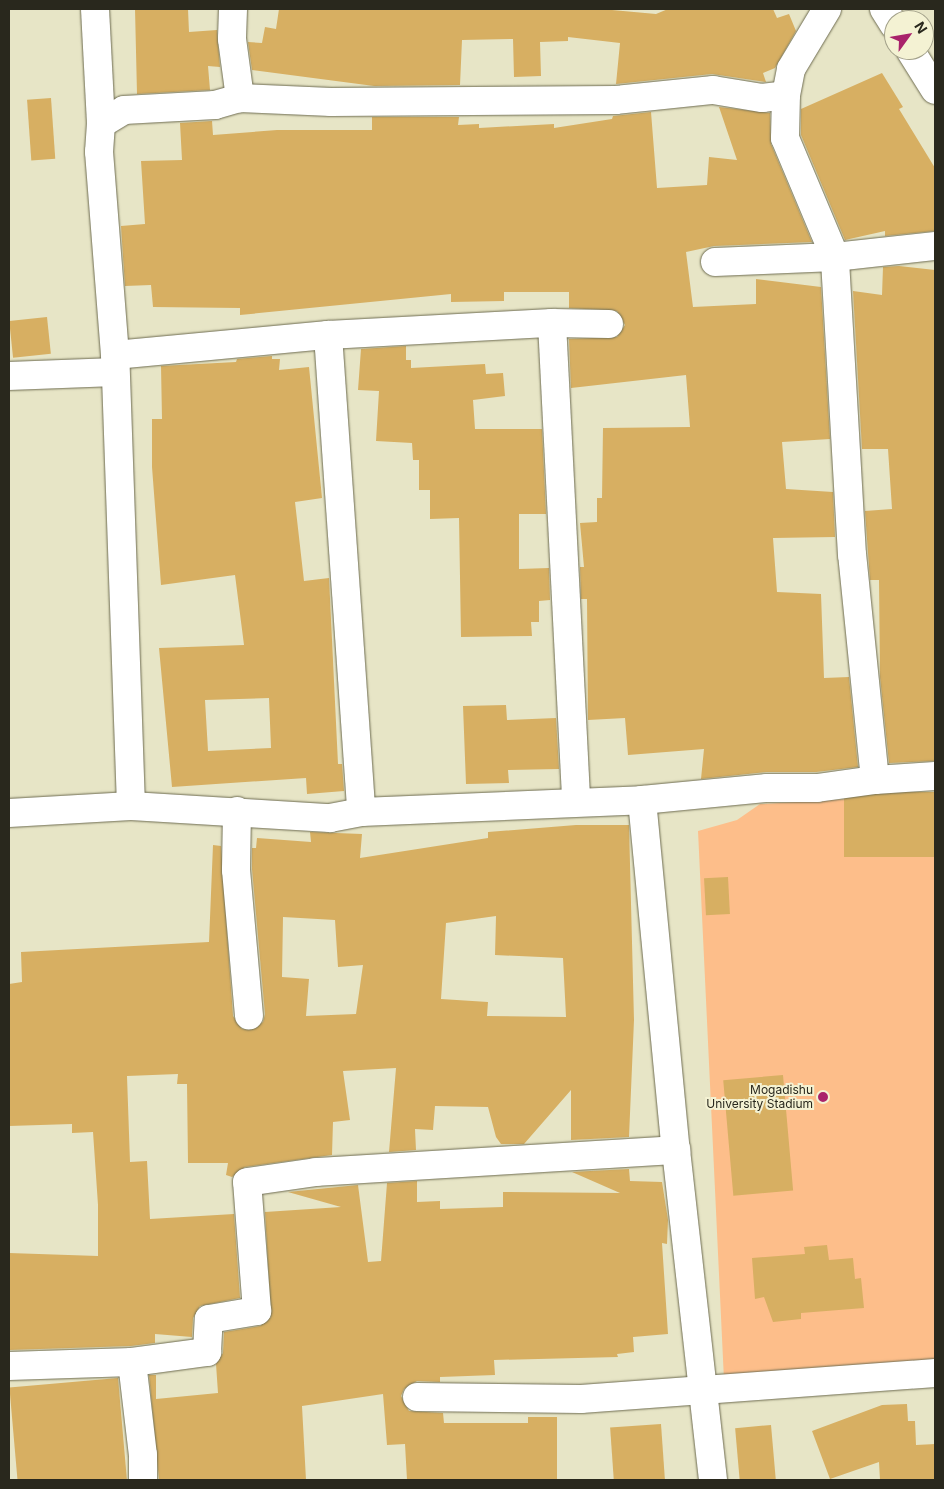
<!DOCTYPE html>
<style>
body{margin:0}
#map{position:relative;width:944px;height:1489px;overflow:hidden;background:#e7e5c6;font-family:Inter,sans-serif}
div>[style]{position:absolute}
.green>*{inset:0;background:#fdbe8a}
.building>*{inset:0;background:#d7af62;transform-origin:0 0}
.roads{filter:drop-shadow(0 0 1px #6e6c51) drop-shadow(0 0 1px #6e6c51)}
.minor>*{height:28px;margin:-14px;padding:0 14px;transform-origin:14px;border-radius:14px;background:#fff}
.dots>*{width:14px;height:14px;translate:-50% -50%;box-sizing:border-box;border:2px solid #f4f2d3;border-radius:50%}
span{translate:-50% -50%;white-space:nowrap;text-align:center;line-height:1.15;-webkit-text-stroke:4px #f4f2d3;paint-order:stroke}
.poi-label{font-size:12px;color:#29281d}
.right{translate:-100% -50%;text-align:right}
.frame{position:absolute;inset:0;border:10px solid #29281d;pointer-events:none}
.north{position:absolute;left:884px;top:10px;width:50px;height:50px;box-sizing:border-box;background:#f4f2d3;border:1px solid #a3a18a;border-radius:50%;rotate:58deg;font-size:14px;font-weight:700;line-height:20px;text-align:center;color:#29281d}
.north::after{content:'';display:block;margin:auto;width:18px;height:22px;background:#a9236b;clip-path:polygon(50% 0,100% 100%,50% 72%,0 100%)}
</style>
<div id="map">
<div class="green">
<i style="clip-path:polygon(935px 794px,935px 1363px,724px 1380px,698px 831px,737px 820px,760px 804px)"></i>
</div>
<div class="building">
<i style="clip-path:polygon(135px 9px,188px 9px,189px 32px,217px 30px,220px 67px,208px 66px,210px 90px,137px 94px)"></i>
<i style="clip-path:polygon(279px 9px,601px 9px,656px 14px,668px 9px,773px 9px,777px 18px,789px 14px,796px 31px,775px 68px,763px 73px,766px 82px,712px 74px,616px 84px,620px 43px,568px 37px,568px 41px,540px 42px,541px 76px,514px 77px,513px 39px,462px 40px,460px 85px,374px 86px,252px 70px,248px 42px,262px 43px,265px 27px,276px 29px)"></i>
<i style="clip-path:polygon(882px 73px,903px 107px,899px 109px,935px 168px,935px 231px,885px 236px,885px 231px,845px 240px,801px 135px,801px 109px)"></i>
<i style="left:51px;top:98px;width:61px;height:24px;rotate:86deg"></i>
<i style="clip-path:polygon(719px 107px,770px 113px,771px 144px,812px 242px,714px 246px,686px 252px,693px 307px,756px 304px,756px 279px,821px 287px,830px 439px,782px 442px,786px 489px,833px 492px,835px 537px,773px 538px,777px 592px,821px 594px,824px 678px,849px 677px,858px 767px,816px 772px,766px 772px,701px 779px,704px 749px,628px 755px,625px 718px,588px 720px,587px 599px,581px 599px,580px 567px,584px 567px,580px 523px,597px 522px,597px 498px,602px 498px,603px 428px,690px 427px,686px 375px,571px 388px,569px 339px,617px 337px,625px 325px,617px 311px,569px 308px,569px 292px,504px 292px,504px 301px,451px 302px,451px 294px,240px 315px,240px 308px,153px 307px,151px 285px,125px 286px,121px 226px,145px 224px,141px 161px,182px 160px,180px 123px,212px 121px,213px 135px,277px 130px,372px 130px,372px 117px,459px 117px,458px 125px,479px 124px,479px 128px,554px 124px,554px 128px,612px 119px,613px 116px,651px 112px,657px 188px,707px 185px,709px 157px,737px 160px)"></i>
<i style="clip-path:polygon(899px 266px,935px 270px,935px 761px,889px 763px,880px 677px,879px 580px,870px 580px,865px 511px,892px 509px,888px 449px,862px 449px,853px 291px,882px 295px,883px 267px)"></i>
<i style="left:47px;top:317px;width:37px;height:38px;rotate:84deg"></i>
<i style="clip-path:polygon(406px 346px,406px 360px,411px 360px,411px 368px,485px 364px,486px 374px,503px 373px,505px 396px,473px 400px,475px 429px,542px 429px,546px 514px,519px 514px,519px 569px,549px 568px,550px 600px,539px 601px,539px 622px,531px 622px,532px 636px,461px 637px,459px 518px,430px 519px,430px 490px,419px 490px,419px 460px,413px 460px,412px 443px,376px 441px,379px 391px,358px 390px,361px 349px)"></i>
<i style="clip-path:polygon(evenodd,272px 356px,272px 359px,280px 359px,279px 370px,309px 367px,322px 498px,295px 502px,304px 581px,329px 578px,338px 764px,342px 764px,344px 791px,307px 794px,306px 778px,172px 787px,159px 648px,244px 645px,235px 575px,161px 585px,152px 467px,152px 419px,162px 419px,161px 366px,236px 362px,237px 359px,272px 356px,269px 698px,271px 748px,208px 751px,205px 700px,269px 698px)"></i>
<i style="clip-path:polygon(506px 705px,507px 720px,556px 718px,559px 769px,508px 770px,509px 783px,466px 784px,463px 706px)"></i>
<i style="left:935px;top:792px;width:65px;height:91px;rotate:90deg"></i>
<i style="clip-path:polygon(evenodd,576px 825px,629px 825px,634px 1020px,629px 1137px,571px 1140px,571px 1090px,524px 1144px,501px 1144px,496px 1137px,488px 1107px,435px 1106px,433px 1130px,415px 1129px,416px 1150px,389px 1152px,396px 1068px,343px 1071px,350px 1120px,333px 1122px,332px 1155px,245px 1167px,232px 1177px,226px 1175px,228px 1163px,188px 1163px,187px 1084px,177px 1084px,178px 1074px,127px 1076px,130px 1162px,147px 1161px,150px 1219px,234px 1214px,240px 1298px,200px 1306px,193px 1318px,192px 1337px,155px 1334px,155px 1343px,131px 1346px,9px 1350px,9px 1253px,98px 1256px,98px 1205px,93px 1132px,72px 1133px,72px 1124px,9px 1126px,9px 984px,22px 982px,21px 952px,209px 942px,213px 845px,221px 846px,233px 1016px,242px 1029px,251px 1030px,263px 1022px,265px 1014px,252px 869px,252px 848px,256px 848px,257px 838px,311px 842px,310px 832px,362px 834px,360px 858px,488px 838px,488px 832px,576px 825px,496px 916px,495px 955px,563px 958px,566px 1017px,487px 1016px,488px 1002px,441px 999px,446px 923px,496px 916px,576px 825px,283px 917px,335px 920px,338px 967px,363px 965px,356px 1014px,306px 1016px,309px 979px,282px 977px,283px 917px)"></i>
<i style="left:728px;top:877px;width:37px;height:24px;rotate:87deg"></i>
<i style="left:783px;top:1075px;width:116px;height:60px;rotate:85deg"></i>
<i style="clip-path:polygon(629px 1169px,630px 1181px,662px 1182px,668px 1220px,667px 1244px,662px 1243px,668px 1334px,633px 1337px,634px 1352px,617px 1354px,618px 1357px,494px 1360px,495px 1375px,440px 1377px,440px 1382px,417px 1381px,404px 1389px,401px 1396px,409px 1411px,443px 1413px,444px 1423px,528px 1423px,528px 1417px,557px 1417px,557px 1480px,407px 1480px,405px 1444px,387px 1445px,383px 1394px,302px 1406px,306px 1480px,159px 1480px,149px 1375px,156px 1375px,156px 1399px,218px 1393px,216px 1364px,223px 1353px,224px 1332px,260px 1326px,271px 1317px,265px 1212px,341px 1207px,288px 1192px,358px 1185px,368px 1262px,381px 1261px,387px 1183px,417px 1181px,417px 1202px,440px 1201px,440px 1209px,503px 1207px,503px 1192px,620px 1193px,572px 1172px)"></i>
<i style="clip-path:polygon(827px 1245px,829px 1260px,853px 1258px,855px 1279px,861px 1278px,864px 1308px,801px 1313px,801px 1319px,773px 1322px,764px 1297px,755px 1299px,752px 1258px,805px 1254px,804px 1247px)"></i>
<i style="left:118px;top:1378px;width:102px;height:109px;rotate:85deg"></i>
<i style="clip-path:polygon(907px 1404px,908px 1421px,915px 1421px,916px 1445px,935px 1444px,935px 1480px,880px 1480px,879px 1462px,830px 1479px,812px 1431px,882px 1405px)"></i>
<i style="left:661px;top:1424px;width:56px;height:51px;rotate:86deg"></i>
<i style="left:771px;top:1425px;width:55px;height:36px;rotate:85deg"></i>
</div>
<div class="roads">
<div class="minor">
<i style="left:95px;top:9px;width:115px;rotate:87deg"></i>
<i style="left:233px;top:9px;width:30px;rotate:92deg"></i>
<i style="left:232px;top:39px;width:60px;rotate:82.3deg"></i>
<i style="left:884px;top:9px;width:19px;rotate:58deg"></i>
<i style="left:910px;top:50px;width:47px;rotate:58deg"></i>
<i style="left:715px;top:262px;width:120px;rotate:-2.4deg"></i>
<i style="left:835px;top:257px;width:129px;rotate:-112.8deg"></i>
<i style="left:785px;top:138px;width:43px;rotate:-88.7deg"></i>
<i style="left:786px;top:95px;width:26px;rotate:-79deg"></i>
<i style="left:791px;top:69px;width:70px;rotate:-59deg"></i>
<i style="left:552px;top:323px;width:479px;rotate:87.1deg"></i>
<i style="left:328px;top:335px;width:478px;rotate:86deg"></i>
<i style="left:115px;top:355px;width:214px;rotate:-5.4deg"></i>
<i style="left:328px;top:335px;width:224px;rotate:-3.1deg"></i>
<i style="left:552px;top:323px;width:57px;rotate:1deg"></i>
<i style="left:9px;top:376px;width:106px;rotate:-2.2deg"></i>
<i style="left:875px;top:780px;width:226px;rotate:-95.8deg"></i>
<i style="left:852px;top:555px;width:298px;rotate:-93.3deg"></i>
<i style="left:835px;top:257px;width:101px;rotate:-6.3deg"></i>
<i style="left:642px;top:800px;width:352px;rotate:84.5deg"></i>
<i style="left:676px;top:1150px;width:332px;rotate:83.6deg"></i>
<i style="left:131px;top:806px;width:451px;rotate:-92deg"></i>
<i style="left:115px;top:355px;width:204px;rotate:-94.5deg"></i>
<i style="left:99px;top:152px;width:28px;rotate:-86deg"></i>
<i style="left:101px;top:124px;width:27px;rotate:-31deg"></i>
<i style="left:124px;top:110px;width:91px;rotate:-3.1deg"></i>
<i style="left:215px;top:105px;width:26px;rotate:-16deg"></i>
<i style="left:240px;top:98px;width:91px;rotate:2.5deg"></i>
<i style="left:331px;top:102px;width:285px;rotate:-0.4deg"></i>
<i style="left:616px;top:100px;width:98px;rotate:-5.9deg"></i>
<i style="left:713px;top:90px;width:50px;rotate:9.3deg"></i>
<i style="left:762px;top:98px;width:24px;rotate:-7deg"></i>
<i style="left:237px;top:811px;width:59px;rotate:91deg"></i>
<i style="left:236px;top:870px;width:146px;rotate:84.9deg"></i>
<i style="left:9px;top:813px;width:122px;rotate:-3.3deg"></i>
<i style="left:131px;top:806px;width:199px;rotate:3.5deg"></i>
<i style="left:330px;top:818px;width:32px;rotate:-11deg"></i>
<i style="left:361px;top:812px;width:281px;rotate:-2.4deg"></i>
<i style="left:642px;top:800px;width:126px;rotate:-5.5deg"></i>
<i style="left:767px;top:788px;width:50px"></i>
<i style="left:817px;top:788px;width:59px;rotate:-7.9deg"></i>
<i style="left:875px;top:780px;width:60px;rotate:-3.8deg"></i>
<i style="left:132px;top:1362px;width:94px;rotate:83.3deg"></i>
<i style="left:143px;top:1455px;width:25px;rotate:90deg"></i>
<i style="left:9px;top:1366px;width:123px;rotate:-1.9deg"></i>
<i style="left:132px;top:1362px;width:76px;rotate:-7.6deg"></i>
<i style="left:207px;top:1352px;width:33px;rotate:-87deg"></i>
<i style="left:209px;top:1319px;width:49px;rotate:-9.5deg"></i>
<i style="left:257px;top:1311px;width:129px;rotate:-94.4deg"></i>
<i style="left:247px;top:1182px;width:70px;rotate:-8.2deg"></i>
<i style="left:316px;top:1172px;width:361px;rotate:-3.5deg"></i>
<i style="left:417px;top:1397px;width:164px;rotate:0.7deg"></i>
<i style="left:581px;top:1399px;width:355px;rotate:-4.2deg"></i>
</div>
</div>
<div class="dots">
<i style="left:823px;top:1097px;background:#a9236b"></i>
</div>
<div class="poi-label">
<span class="right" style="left:813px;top:1097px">Mogadishu<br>University Stadium</span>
</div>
<div class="frame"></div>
<div class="north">N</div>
</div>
